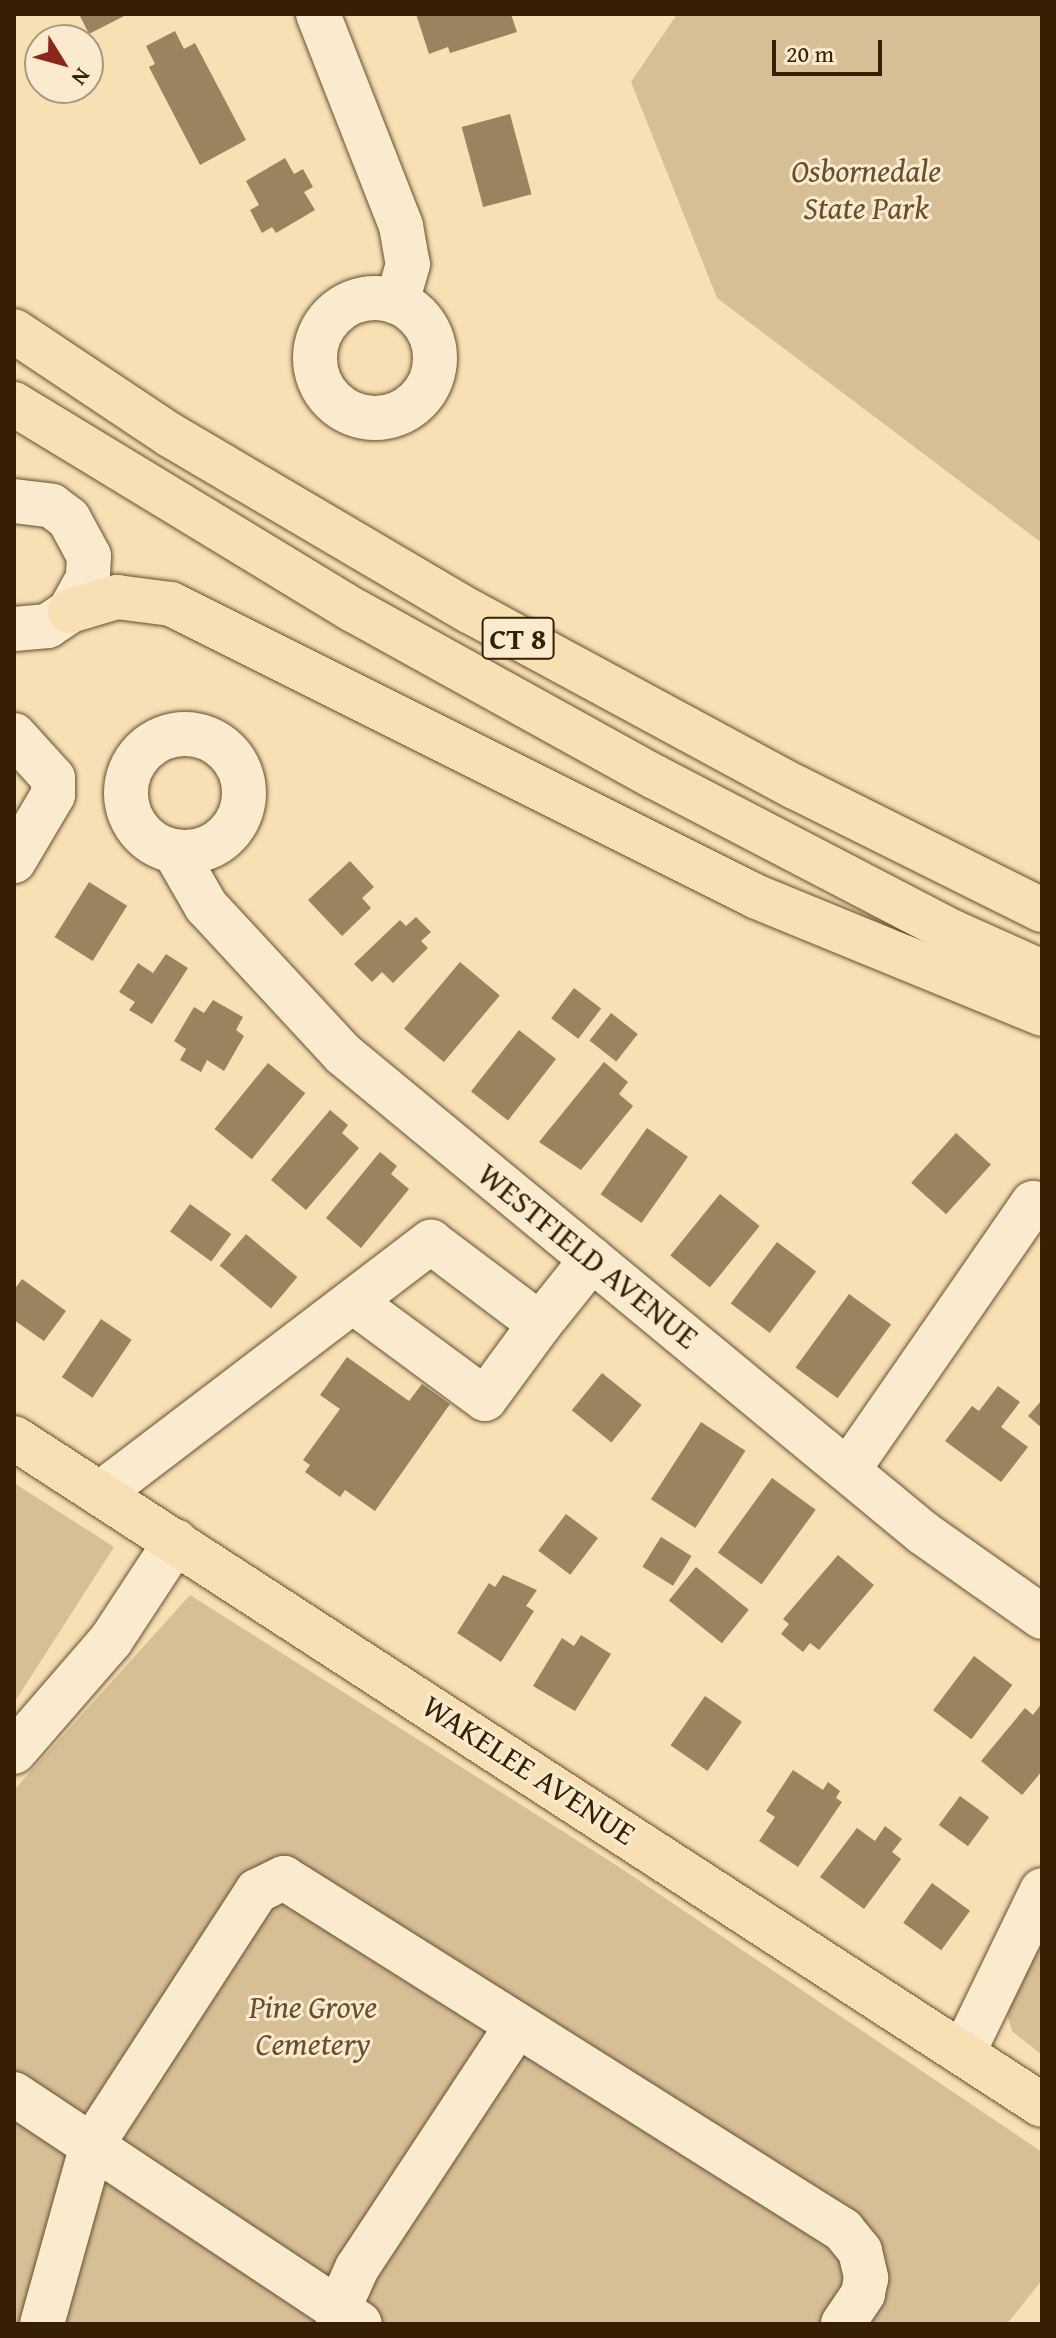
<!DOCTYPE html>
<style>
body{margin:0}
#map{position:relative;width:1056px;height:2338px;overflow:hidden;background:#f7e0b3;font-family:"Gentium Book Plus",serif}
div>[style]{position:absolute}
.green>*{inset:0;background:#d6bf95}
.building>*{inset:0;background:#9a835e;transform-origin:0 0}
.roads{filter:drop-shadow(0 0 2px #664f2e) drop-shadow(0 0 2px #664f2e)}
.minor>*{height:44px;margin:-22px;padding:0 22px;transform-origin:22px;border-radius:22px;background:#faebce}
.minor>.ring{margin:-22px;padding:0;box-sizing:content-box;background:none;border:44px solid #faebce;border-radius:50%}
.major>*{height:44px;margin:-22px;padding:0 22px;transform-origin:22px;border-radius:22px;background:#f7e0b3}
.highway>*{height:44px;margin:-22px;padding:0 22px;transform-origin:22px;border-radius:22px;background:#f7e0b3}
span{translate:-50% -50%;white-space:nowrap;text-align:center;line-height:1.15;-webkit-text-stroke:6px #faebce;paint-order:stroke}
.shield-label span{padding:2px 6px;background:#faebce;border:2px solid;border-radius:6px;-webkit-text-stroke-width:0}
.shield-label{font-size:30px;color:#361f02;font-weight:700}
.park-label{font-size:32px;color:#664f2e;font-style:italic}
.street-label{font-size:32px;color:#361f02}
.frame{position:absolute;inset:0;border:16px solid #361f02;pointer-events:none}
.north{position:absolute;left:24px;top:24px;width:80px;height:80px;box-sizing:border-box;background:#faebce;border:2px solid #ac997c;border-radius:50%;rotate:127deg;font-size:22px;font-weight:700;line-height:32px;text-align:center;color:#361f02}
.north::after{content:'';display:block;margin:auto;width:28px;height:36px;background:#8f2418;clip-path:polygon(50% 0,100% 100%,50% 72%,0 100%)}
.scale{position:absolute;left:772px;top:40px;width:110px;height:36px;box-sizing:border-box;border:4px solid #361f02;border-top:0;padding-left:10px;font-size:24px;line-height:28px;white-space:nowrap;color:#361f02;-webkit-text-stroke:6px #faebce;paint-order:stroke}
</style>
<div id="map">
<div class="green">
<i style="clip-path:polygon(677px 14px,1042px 14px,1042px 543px,717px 298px,631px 82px)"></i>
<i style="clip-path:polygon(14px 1483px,114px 1547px,14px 1703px)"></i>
<i style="clip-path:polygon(190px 1595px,619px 1867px,1042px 2152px,1042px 2280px,1007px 2324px,14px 2324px,14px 1790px)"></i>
<i style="clip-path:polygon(1042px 1933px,1042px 2055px,1012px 2031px,1007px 2014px,1010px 1996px)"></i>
</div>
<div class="building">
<i style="clip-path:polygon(79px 14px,128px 14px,89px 34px)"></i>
<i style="clip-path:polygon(416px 14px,511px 14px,517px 32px,450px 53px,448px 47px,429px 54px)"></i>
<i style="clip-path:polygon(175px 31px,184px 49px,195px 43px,246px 140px,200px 165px,149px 67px,155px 64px,146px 46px)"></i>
<i style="left:510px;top:114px;width:83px;height:50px;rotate:75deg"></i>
<i style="clip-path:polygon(285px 158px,294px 174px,303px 169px,313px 187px,304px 192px,315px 210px,276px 233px,272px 227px,262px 233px,250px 210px,259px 205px,246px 181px)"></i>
<i style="clip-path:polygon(350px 861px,374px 887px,362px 898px,371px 908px,342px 936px,308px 900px)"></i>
<i style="left:89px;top:882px;width:45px;height:65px;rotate:32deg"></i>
<i style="clip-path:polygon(416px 917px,431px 932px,421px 941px,428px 948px,393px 983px,382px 972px,372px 982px,354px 964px,400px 920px,406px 926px)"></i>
<i style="clip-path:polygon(166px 954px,188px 968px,152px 1024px,129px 1010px,135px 1002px,119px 992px,138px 963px,153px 973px)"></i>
<i style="left:460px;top:962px;width:52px;height:87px;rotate:40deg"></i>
<i style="left:574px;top:988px;width:34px;height:38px;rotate:37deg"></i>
<i style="clip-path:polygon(213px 1000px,243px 1017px,236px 1030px,244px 1036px,224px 1071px,207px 1060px,201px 1072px,180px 1060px,186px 1049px,174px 1041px,194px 1007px,204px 1013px)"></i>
<i style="left:611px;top:1013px;width:34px;height:35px;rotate:38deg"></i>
<i style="left:519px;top:1030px;width:47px;height:78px;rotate:38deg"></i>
<i style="clip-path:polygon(604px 1062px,628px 1082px,619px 1094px,633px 1106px,581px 1170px,539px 1142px)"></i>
<i style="left:268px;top:1063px;width:48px;height:85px;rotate:39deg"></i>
<i style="clip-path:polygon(330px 1110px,348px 1125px,342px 1133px,359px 1148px,306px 1210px,271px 1180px)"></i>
<i style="left:647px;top:1128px;width:50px;height:81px;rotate:35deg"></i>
<i style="left:956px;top:1133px;width:47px;height:67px;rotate:42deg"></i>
<i style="clip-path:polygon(380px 1152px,397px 1166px,391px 1174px,409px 1189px,361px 1248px,326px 1218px)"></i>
<i style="left:720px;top:1194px;width:51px;height:79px;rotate:39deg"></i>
<i style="left:190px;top:1204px;width:51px;height:34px;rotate:36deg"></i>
<i style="left:246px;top:1234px;width:67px;height:41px;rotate:40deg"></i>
<i style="left:777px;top:1242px;width:49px;height:77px;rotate:37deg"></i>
<i style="clip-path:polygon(22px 1279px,66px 1311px,44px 1341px,14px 1320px,14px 1290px)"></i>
<i style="left:849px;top:1294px;width:52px;height:91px;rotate:36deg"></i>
<i style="left:101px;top:1319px;width:37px;height:70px;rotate:34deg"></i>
<i style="clip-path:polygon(347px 1357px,409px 1401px,422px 1384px,450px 1404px,375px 1511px,345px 1490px,340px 1497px,305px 1472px,310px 1465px,303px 1460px,340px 1409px,320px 1395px)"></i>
<i style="left:602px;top:1373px;width:51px;height:48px;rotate:39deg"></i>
<i style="clip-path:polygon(998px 1386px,1020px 1402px,1001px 1427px,1028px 1447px,1001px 1482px,945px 1441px,972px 1406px,979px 1411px)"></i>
<i style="clip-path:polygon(1042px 1400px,1042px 1428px,1028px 1416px)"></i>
<i style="left:701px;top:1422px;width:53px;height:92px;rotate:33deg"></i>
<i style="left:772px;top:1478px;width:54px;height:92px;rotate:36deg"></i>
<i style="left:566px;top:1514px;width:40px;height:46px;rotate:37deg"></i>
<i style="left:661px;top:1537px;width:36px;height:35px;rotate:32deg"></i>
<i style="clip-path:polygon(838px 1555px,874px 1585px,819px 1650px,810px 1643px,803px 1652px,781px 1634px,789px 1624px,783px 1619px)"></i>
<i style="left:696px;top:1567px;width:68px;height:43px;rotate:39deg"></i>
<i style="clip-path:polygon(503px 1575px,537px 1590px,526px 1606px,534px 1611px,501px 1662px,457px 1633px,489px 1583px,495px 1587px)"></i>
<i style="clip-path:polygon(581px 1635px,611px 1654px,575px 1711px,533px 1686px,562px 1638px,574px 1646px)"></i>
<i style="left:974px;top:1656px;width:48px;height:68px;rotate:37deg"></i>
<i style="left:705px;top:1696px;width:45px;height:60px;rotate:35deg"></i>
<i style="clip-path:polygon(1042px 1703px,1042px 1771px,1022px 1795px,981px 1761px,1025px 1708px,1033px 1715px)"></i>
<i style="clip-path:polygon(793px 1770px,823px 1790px,828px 1782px,840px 1791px,836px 1798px,842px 1802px,798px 1867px,759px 1841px,775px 1817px,766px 1811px)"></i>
<i style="left:960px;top:1796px;width:36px;height:36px;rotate:36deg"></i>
<i style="clip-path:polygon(885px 1826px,902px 1839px,892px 1852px,901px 1859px,864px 1909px,820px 1877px,857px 1828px,875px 1841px)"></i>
<i style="left:932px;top:1883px;width:47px;height:49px;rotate:36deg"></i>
</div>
<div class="roads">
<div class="minor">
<i style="left:318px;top:14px;width:228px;rotate:68.6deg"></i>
<i style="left:401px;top:226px;width:39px;rotate:80deg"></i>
<i style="left:408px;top:264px;width:40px;rotate:106deg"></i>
<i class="ring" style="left:315px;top:298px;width:76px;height:76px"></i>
<i style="left:14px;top:501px;width:38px;rotate:7deg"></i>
<i style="left:52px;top:506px;width:21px;rotate:37deg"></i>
<i style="left:69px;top:519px;width:42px;rotate:61.6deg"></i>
<i style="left:89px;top:556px;width:22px;rotate:93deg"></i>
<i style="left:88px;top:578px;width:38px;rotate:119deg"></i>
<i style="left:70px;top:611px;width:27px;rotate:146deg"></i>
<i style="left:48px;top:626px;width:34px;rotate:175deg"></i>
<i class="ring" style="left:126px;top:734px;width:74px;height:74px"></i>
<i style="left:14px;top:735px;width:58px;rotate:47.8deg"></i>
<i style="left:53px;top:778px;width:17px;rotate:90deg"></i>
<i style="left:53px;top:795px;width:77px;rotate:120.6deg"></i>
<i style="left:176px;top:854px;width:60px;rotate:60deg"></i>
<i style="left:206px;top:906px;width:202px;rotate:47.2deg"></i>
<i style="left:343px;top:1054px;width:752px;rotate:39.55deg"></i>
<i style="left:923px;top:1533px;width:146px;rotate:35.2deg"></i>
<i style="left:540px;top:1324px;width:83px;rotate:-51.3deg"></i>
<i style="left:848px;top:1470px;width:325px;rotate:-55.3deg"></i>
<i style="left:101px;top:1493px;width:415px;rotate:-37.3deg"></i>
<i style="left:431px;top:1242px;width:136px;rotate:37deg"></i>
<i style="left:540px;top:1324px;width:93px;rotate:126.3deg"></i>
<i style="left:485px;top:1399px;width:162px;rotate:-143.6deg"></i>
<i style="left:14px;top:1752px;width:148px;rotate:-49.1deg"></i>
<i style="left:111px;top:1640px;width:118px;rotate:-56.7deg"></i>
<i style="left:963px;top:2053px;width:181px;rotate:-64.1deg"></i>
<i style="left:14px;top:2094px;width:415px;rotate:33.6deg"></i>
<i style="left:42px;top:2324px;width:186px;rotate:-74.4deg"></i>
<i style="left:92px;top:2145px;width:303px;rotate:-57deg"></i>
<i style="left:257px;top:1891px;width:30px;rotate:-26deg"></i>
<i style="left:284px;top:1878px;width:661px;rotate:32.2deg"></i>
<i style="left:843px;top:2230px;width:27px;rotate:51deg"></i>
<i style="left:860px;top:2251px;width:28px;rotate:77deg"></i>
<i style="left:866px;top:2278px;width:16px;rotate:101deg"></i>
<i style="left:863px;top:2294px;width:36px;rotate:124deg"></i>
<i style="left:338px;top:2324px;width:14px;rotate:-90deg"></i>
<i style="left:338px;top:2310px;width:46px;rotate:-65.7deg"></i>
<i style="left:357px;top:2268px;width:291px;rotate:-56.6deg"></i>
</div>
<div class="major">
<i style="left:14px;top:1438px;width:1225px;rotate:32.98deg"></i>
</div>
<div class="highway">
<i style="left:14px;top:331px;width:187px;rotate:33.7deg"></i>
<i style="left:170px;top:435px;width:349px;rotate:30.5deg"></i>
<i style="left:471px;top:612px;width:368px;rotate:28.4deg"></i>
<i style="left:795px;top:787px;width:276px;rotate:26.5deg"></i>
<i style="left:14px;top:404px;width:399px;rotate:31.3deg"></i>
<i style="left:355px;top:611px;width:343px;rotate:29deg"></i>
<i style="left:655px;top:777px;width:336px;rotate:27.5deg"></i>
<i style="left:953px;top:932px;width:98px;rotate:24.2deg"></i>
<i style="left:70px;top:611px;width:49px;rotate:-16.6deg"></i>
<i style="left:117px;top:597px;width:54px;rotate:7.4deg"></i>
<i style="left:171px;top:604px;width:655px;rotate:26.57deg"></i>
<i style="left:757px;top:897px;width:308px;rotate:22.3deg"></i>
</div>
</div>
<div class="shield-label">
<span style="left:518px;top:638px">CT 8</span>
</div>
<div class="park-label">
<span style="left:866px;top:190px">Osbornedale<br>State Park</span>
<span style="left:313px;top:2026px">Pine Grove<br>Cemetery</span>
</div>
<div class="street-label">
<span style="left:588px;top:1256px;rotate:39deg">WESTFIELD AVENUE</span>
<span style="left:529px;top:1770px;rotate:33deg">WAKELEE AVENUE</span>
</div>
<div class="frame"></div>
<div class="north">N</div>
<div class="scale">20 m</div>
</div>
